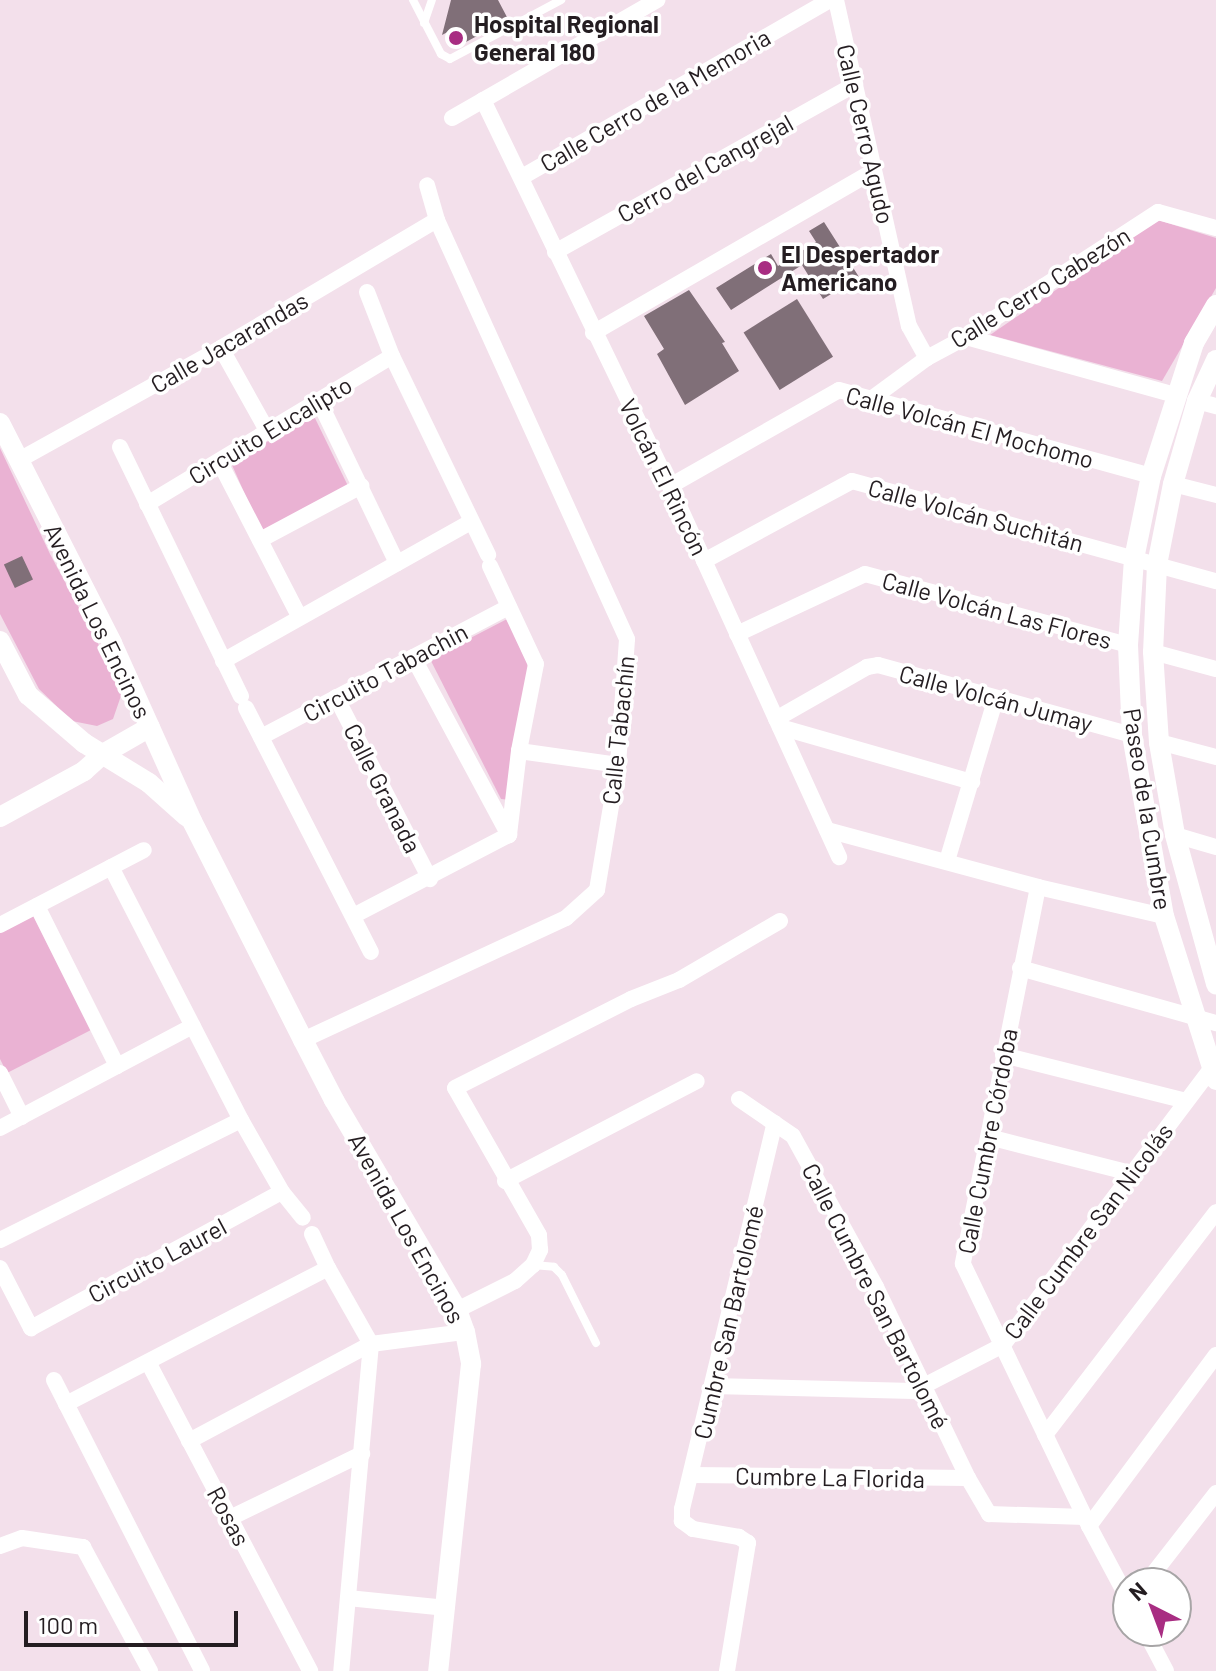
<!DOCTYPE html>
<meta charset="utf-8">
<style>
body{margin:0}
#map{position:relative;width:1216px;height:1671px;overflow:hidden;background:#f3e0eb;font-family:Barlow,sans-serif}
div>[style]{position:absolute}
.green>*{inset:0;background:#eab2d3}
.building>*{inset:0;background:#806f78;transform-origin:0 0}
.service>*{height:8px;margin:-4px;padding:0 4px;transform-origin:4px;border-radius:4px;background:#fff}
.minor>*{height:16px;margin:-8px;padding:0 8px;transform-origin:8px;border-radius:8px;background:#fff}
.tertiary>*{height:20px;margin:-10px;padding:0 10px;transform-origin:10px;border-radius:10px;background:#fff}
.dots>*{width:22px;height:22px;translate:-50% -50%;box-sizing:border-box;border:4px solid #fff;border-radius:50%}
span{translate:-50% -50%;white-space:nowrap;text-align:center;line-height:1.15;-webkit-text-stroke:7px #fff;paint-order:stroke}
.poi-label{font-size:24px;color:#241d21;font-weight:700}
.left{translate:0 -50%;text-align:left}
.street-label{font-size:24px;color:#241d21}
.north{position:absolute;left:1112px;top:1567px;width:80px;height:80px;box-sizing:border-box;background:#fff;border:2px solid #a7a5a6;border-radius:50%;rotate:318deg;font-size:22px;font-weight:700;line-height:32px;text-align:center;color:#241d21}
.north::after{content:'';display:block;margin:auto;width:28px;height:36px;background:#a82d82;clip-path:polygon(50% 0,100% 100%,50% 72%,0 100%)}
.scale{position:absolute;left:24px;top:1611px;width:214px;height:36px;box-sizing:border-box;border:4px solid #241d21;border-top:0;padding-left:10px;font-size:24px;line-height:28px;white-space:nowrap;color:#241d21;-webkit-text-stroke:6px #fff;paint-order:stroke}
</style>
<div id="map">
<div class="green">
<i style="clip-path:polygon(1158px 220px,1216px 238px,1216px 288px,1162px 381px,990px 335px)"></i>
<i style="clip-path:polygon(312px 412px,349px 488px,262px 533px,232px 465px)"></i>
<i style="clip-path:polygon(0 448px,50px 554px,123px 690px,113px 719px,97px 726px,72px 721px,39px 689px,0 614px)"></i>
<i style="clip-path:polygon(509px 618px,532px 668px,510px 800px,501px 799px,430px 659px)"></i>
<i style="clip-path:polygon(35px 915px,91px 1030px,7px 1073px,0 1059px,0 933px)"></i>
</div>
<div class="building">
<i style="clip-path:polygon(451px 0,498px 0,508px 19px,466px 42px,457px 27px,442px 35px)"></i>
<i style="clip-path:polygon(824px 222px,859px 277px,823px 299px,802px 265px,731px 310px,716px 288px,771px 254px,778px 266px,816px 242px,809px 231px)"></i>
<i style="clip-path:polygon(689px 290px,725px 342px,722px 343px,739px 371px,685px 405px,657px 354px,664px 349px,644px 316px)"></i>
<i style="left:797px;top:299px;width:68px;height:63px;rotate:58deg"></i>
<i style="left:22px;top:556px;width:26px;height:20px;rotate:65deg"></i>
</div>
<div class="service">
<i style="left:413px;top:0;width:61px;rotate:62.6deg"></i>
<i style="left:441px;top:54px;width:10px;rotate:29deg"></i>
<i style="left:450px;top:59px;width:126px;rotate:-28deg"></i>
<i style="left:424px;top:23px;width:24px;rotate:-71deg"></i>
<i style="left:533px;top:1265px;width:21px;rotate:5deg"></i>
<i style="left:554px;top:1267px;width:11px;rotate:45deg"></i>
<i style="left:562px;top:1275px;width:76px;rotate:63.4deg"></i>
</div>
<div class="minor">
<i style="left:836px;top:0;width:334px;rotate:77.4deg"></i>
<i style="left:909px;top:326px;width:37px;rotate:61deg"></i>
<i style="left:483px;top:100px;width:429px;rotate:64.2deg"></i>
<i style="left:670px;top:486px;width:408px;rotate:65.5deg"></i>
<i style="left:452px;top:118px;width:237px;rotate:-29.9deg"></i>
<i style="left:522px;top:177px;width:355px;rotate:-29.9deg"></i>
<i style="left:555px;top:252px;width:344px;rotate:-29.2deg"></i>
<i style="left:367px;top:292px;width:69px;rotate:68.7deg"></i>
<i style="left:392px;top:356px;width:221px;rotate:64.2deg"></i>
<i style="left:593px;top:333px;width:324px;rotate:-30deg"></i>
<i style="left:966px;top:337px;width:217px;rotate:15.5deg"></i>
<i style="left:221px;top:348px;width:96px;rotate:60.8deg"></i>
<i style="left:874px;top:397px;width:66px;rotate:-36.3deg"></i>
<i style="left:927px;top:358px;width:44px;rotate:-28.3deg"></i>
<i style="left:966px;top:337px;width:229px;rotate:-33.1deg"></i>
<i style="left:1158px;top:212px;width:60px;rotate:15.4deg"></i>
<i style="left:319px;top:401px;width:180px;rotate:64.3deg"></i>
<i style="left:1197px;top:401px;width:20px;rotate:15deg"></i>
<i style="left:120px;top:447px;width:277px;rotate:64.1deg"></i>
<i style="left:19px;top:460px;width:231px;rotate:-29deg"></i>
<i style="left:221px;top:348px;width:251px;rotate:-30.7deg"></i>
<i style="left:219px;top:461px;width:174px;rotate:62.7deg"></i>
<i style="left:1173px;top:484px;width:44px;rotate:14.3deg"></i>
<i style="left:670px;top:486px;width:194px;rotate:-29.6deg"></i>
<i style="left:839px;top:390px;width:324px;rotate:15.4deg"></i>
<i style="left:147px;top:504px;width:286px;rotate:-31.1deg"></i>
<i style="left:260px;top:540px;width:115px;rotate:-28.1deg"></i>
<i style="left:704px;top:561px;width:168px;rotate:-28.4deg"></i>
<i style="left:852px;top:481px;width:377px;rotate:15.4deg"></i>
<i style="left:490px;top:566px;width:108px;rotate:64.9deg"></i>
<i style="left:536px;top:664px;width:89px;rotate:101.1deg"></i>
<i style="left:519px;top:751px;width:85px;rotate:96.8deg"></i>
<i style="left:737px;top:634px;width:141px;rotate:-25.1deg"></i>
<i style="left:865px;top:574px;width:272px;rotate:15.1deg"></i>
<i style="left:1153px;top:652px;width:65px;rotate:15.1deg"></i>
<i style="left:413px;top:657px;width:202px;rotate:61.7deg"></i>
<i style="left:223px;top:661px;width:284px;rotate:-29.3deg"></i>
<i style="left:336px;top:697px;width:205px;rotate:62.7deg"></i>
<i style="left:246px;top:708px;width:274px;rotate:62.9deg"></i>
<i style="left:776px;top:719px;width:105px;rotate:-29.7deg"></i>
<i style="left:867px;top:667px;width:11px;rotate:-10deg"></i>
<i style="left:878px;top:665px;width:263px;rotate:15.4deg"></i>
<i style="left:780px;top:727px;width:200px;rotate:16deg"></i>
<i style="left:261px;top:737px;width:280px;rotate:-27.7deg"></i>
<i style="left:1159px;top:742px;width:59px;rotate:14.7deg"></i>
<i style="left:519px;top:751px;width:100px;rotate:8deg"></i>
<i style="left:827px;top:830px;width:219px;rotate:15.1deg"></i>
<i style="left:1038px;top:887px;width:129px;rotate:13deg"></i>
<i style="left:1175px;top:835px;width:43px;rotate:16.3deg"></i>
<i style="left:947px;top:861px;width:170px;rotate:-73.3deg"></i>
<i style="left:111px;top:867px;width:284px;rotate:62.8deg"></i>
<i style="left:241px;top:1120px;width:83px;rotate:60.3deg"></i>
<i style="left:282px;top:1192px;width:33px;rotate:51deg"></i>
<i style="left:1038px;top:887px;width:384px;rotate:101.3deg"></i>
<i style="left:963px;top:1264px;width:291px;rotate:64.3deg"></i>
<i style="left:1089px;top:1526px;width:83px;rotate:61.9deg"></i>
<i style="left:37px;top:906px;width:179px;rotate:63.4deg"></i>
<i style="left:355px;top:915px;width:174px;rotate:-27.5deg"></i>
<i style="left:0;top:925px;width:162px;rotate:-27.5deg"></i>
<i style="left:1020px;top:968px;width:204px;rotate:15.7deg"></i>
<i style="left:303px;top:1040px;width:290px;rotate:-24.9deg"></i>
<i style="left:566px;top:918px;width:42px;rotate:-42.1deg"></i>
<i style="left:597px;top:890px;width:127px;rotate:-80.5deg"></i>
<i style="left:618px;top:765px;width:126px;rotate:-85.9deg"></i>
<i style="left:627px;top:639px;width:460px;rotate:-114.4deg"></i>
<i style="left:437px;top:220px;width:36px;rotate:-106deg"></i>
<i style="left:1003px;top:1055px;width:189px;rotate:14.1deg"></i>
<i style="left:0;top:1073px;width:49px;rotate:63.4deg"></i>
<i style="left:739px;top:1099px;width:65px;rotate:34.4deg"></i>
<i style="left:793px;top:1136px;width:172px;rotate:61.2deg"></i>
<i style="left:876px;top:1287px;width:212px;rotate:64.3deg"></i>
<i style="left:968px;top:1478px;width:42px;rotate:59.7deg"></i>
<i style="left:989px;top:1514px;width:96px;rotate:1.8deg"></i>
<i style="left:0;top:1128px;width:218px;rotate:-27.9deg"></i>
<i style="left:989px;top:1137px;width:150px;rotate:14.3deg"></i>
<i style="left:505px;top:1181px;width:216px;rotate:-27.5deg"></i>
<i style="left:312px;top:1234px;width:38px;rotate:65deg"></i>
<i style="left:0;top:1240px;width:269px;rotate:-26.5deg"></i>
<i style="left:0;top:1268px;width:68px;rotate:62.7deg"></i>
<i style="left:31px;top:1328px;width:285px;rotate:-28.5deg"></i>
<i style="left:457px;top:1310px;width:65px;rotate:-26.6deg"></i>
<i style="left:515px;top:1281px;width:24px;rotate:-42deg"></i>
<i style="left:533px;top:1265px;width:17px;rotate:-65deg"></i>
<i style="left:540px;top:1250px;width:15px;rotate:-94deg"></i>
<i style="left:539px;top:1235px;width:169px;rotate:-119.7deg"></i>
<i style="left:455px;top:1088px;width:197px;rotate:-26.8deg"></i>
<i style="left:631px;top:999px;width:52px;rotate:-21.6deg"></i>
<i style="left:679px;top:980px;width:117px;rotate:-30.3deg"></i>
<i style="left:148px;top:1362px;width:349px;rotate:62.3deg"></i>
<i style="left:54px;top:1380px;width:326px;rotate:63deg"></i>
<i style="left:712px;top:1386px;width:202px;rotate:1.4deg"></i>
<i style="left:914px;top:1391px;width:100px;rotate:-27.3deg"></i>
<i style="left:1003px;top:1345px;width:346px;rotate:-53deg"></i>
<i style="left:66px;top:1404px;width:295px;rotate:-27.4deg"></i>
<i style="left:328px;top:1268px;width:87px;rotate:60.5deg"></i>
<i style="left:371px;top:1344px;width:328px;rotate:95.2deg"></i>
<i style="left:1045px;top:1435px;width:281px;rotate:-52.5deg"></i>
<i style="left:189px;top:1441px;width:206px;rotate:-28.1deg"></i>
<i style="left:371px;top:1344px;width:95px;rotate:-7.3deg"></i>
<i style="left:692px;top:1475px;width:276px;rotate:0.6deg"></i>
<i style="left:230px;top:1518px;width:147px;rotate:-25.9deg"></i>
<i style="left:1089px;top:1526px;width:213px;rotate:-53.4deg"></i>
<i style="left:0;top:1546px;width:23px;rotate:-20deg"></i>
<i style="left:22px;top:1538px;width:62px;rotate:8.4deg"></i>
<i style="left:83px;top:1547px;width:141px;rotate:61.6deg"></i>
<i style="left:1146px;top:1583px;width:114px;rotate:-52.1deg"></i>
<i style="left:348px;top:1598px;width:99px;rotate:5.8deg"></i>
<i style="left:1145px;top:1631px;width:45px;rotate:62.3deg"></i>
<i style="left:727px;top:1671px;width:130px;rotate:-80.7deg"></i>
<i style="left:748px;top:1543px;width:11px;rotate:-146deg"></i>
<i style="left:739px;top:1537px;width:47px;rotate:-170.1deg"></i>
<i style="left:693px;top:1529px;width:14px;rotate:-144deg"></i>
<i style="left:682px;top:1521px;width:12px;rotate:-90deg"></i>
<i style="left:682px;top:1509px;width:397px;rotate:-76.5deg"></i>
</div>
<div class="tertiary">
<i style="left:1216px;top:305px;width:44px;rotate:120.1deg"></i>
<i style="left:1194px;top:343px;width:140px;rotate:107.9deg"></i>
<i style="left:1151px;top:476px;width:85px;rotate:101.6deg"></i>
<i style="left:1134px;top:559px;width:86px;rotate:94deg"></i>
<i style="left:1128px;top:645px;width:90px;rotate:87.5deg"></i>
<i style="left:1132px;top:735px;width:184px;rotate:80deg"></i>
<i style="left:1164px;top:916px;width:172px;rotate:72.4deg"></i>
<i style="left:1216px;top:360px;width:45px;rotate:114.9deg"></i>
<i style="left:1197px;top:401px;width:86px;rotate:106.1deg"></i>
<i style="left:1173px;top:484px;width:83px;rotate:101.2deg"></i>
<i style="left:1157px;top:565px;width:87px;rotate:92.6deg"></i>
<i style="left:1153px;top:652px;width:91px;rotate:86.2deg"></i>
<i style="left:1159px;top:743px;width:93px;rotate:80.1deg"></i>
<i style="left:1175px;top:835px;width:155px;rotate:74.6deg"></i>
<i style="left:0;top:423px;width:247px;rotate:63deg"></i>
<i style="left:112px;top:643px;width:195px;rotate:65.8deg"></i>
<i style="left:192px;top:821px;width:246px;rotate:63.1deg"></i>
<i style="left:303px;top:1040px;width:68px;rotate:62.7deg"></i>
<i style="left:334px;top:1100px;width:243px;rotate:59.6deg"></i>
<i style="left:457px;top:1310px;width:23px;rotate:70deg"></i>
<i style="left:465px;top:1332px;width:33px;rotate:79deg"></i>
<i style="left:471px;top:1364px;width:309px;rotate:96.1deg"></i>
<i style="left:0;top:641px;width:61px;rotate:62.6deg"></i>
<i style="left:28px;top:695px;width:74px;rotate:40.6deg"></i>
<i style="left:84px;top:743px;width:76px;rotate:31.6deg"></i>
<i style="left:149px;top:783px;width:50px;rotate:41.7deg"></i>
<i style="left:0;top:817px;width:96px;rotate:-28.7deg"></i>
<i style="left:84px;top:771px;width:25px;rotate:-42deg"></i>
<i style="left:103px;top:754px;width:54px;rotate:-29.9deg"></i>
</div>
<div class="dots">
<i style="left:456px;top:38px;background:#a82d82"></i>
<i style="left:765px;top:268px;background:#a82d82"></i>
</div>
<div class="poi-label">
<span class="left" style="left:474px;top:38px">Hospital Regional<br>General 180</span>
<span class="left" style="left:781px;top:268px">El Despertador<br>Americano</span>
</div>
<div class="street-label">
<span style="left:655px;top:100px;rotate:-30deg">Calle Cerro de la Memoria</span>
<span style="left:866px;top:134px;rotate:77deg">Calle Cerro Agudo</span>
<span style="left:705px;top:168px;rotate:-29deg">Cerro del Cangrejal</span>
<span style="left:1040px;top:287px;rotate:-32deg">Calle Cerro Cabezón</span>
<span style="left:229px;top:342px;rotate:-30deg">Calle Jacarandas</span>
<span style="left:970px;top:427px;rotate:15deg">Calle Volcán El Mochomo</span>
<span style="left:270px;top:430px;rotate:-31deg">Circuito Eucalipto</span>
<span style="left:664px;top:477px;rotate:64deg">Volcán El Rincón</span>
<span style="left:976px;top:515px;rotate:15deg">Calle Volcán Suchitán</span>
<span style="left:997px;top:610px;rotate:15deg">Calle Volcán Las Flores</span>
<span style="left:98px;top:621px;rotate:64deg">Avenida Los Encinos</span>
<span style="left:385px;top:672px;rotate:-28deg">Circuito Tabachin</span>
<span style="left:996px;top:698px;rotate:15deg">Calle Volcán Jumay</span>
<span style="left:618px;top:730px;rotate:-84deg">Calle Tabachín</span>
<span style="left:383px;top:788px;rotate:63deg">Calle Granada</span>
<span style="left:1148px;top:809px;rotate:81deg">Paseo de la Cumbre</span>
<span style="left:987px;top:1141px;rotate:-79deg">Calle Cumbre Córdoba</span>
<span style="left:407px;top:1228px;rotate:61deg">Avenida Los Encinos</span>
<span style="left:1088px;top:1231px;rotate:-53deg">Calle Cumbre San Nicolás</span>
<span style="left:157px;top:1260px;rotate:-28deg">Circuito Laurel</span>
<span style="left:876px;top:1296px;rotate:63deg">Calle Cumbre San Bartolomé</span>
<span style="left:728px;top:1322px;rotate:-77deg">Cumbre San Bartolomé</span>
<span style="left:830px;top:1477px;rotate:1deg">Cumbre La Florida</span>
<span style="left:229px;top:1516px;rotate:62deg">Rosas</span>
</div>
<div class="north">N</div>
<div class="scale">100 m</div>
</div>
